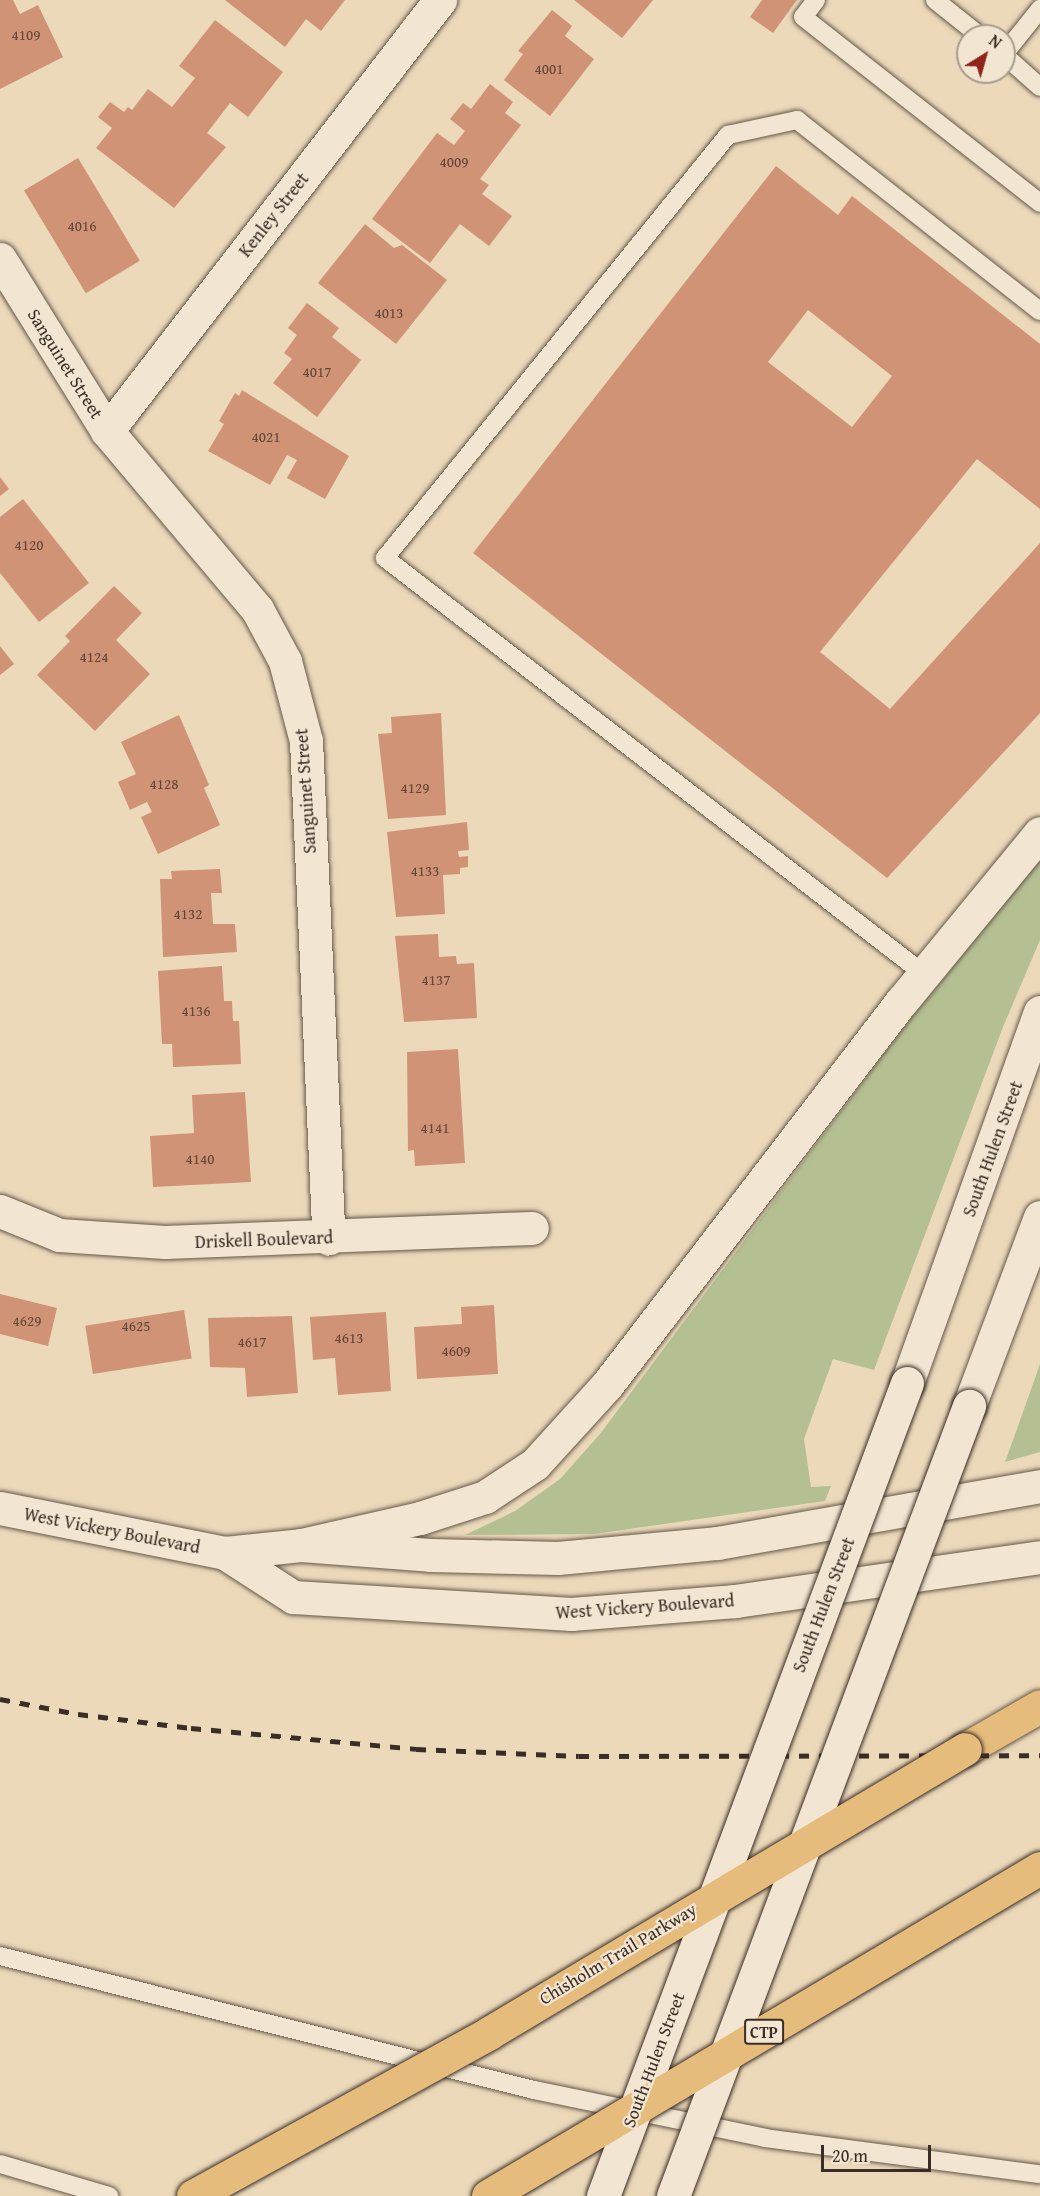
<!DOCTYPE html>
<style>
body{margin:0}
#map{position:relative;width:1040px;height:2196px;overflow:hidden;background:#ebd9ba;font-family:"Gentium Book Plus",serif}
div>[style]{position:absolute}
.green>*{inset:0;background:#b5c092}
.building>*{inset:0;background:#d09375;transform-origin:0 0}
.roads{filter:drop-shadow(0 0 2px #66584a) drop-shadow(0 0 2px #66584a)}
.lane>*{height:18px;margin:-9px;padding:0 9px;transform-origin:9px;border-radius:9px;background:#f2e6d2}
.street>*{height:33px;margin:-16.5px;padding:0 16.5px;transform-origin:16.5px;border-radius:16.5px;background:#f2e6d2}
.secondary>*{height:33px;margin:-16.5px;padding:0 16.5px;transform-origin:16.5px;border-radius:16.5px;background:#f2e6d2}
.highway>*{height:33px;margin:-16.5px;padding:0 16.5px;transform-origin:16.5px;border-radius:16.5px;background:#e6bc7d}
.rail>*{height:4.5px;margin-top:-2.25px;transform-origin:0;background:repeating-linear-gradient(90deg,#3a2d25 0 10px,transparent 0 20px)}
.bridges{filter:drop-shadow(0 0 2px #3a2d25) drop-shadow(0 0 2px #3a2d25)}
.secondary-bridge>*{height:33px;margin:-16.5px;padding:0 16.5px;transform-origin:16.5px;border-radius:16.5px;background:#f2e6d2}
.highway-bridge>*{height:33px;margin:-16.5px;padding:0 16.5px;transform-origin:16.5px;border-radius:16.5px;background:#e6bc7d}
span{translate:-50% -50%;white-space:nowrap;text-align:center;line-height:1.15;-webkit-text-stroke:4.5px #f2e6d2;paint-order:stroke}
.number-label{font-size:15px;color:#604639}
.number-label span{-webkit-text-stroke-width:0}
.shield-label span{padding:2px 4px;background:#f2e6d2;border:2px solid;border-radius:4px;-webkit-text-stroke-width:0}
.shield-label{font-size:16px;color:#3a2d25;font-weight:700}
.street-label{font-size:18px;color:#3a2d25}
.north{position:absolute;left:956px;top:24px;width:60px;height:60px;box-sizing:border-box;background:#f2e6d2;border:2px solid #a89c8d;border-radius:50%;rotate:37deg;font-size:16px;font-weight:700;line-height:24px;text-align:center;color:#3a2d25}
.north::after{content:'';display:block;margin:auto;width:21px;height:27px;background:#8f2418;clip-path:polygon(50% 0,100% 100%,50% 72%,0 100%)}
.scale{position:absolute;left:821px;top:2145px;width:110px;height:27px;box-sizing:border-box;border:3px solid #3a2d25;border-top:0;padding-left:8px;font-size:18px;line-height:21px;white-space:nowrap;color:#3a2d25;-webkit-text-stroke:4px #f2e6d2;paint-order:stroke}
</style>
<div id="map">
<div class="green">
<i style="clip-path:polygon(1040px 855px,1040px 940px,1003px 1027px,874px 1370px,833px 1359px,804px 1439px,811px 1487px,831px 1486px,825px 1501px,594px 1534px,465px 1535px,515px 1511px,560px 1479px,600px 1434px,992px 909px)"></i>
<i style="clip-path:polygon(1040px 1364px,1040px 1452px,1005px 1462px,1017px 1429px)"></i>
</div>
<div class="building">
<i style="clip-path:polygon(0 0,13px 0,20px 14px,38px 5px,63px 57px,0 89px)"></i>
<i style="clip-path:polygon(225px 0,345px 0,321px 31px,306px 19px,285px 47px)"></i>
<i style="clip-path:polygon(574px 0,653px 0,622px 38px)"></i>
<i style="clip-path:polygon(762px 0,797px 0,773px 33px,750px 17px)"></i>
<i style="clip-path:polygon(552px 10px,572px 26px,565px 36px,594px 59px,550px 116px,504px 80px,523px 54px,518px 51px)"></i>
<i style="clip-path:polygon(215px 20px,283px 72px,248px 117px,230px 103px,207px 133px,226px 147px,174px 208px,96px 148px,112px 128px,98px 117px,110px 102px,124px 112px,128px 107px,132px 110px,148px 89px,172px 107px,195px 78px,179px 66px)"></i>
<i style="clip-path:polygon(490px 84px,513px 102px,505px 113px,521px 125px,480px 179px,489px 185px,482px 194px,512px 216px,489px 246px,460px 224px,430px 263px,372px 219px,437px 133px,454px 145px,465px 131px,450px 119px,463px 103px,471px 109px)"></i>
<i style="left:78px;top:158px;width:120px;height:63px;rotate:59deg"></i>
<i style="clip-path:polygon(evenodd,776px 166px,838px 215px,852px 196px,1040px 344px,1040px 509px,977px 459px,820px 652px,890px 709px,1040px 543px,1040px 713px,887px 878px,473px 553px,776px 166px,808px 310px,892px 376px,852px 427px,768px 362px,808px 310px)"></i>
<i style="clip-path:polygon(365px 224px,394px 248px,402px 245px,447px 280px,396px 344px,318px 283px)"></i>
<i style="clip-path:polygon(307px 303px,339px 328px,332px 337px,361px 360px,317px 417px,273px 383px,292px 359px,284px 353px,297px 335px,288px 328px)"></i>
<i style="clip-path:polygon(242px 390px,349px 456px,325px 499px,287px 478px,297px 460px,287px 455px,270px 485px,208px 451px,224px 424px,219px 421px,235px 393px,239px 396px)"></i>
<i style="clip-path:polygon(0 477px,9px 489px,0 496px)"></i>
<i style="clip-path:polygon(23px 499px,89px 583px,39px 622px,0 573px,0 517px)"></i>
<i style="clip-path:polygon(114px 586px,142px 613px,116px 640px,150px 674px,95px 731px,37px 675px,70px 641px,65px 636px)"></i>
<i style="clip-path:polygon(0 646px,14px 664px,0 675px)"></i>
<i style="clip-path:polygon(441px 713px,446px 815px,388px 819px,378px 734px,392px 733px,391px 717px)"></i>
<i style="clip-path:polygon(179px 715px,209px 785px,204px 788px,220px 825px,158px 854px,141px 817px,152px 812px,147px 802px,130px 810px,118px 782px,136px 774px,121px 742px)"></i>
<i style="clip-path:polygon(467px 822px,469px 850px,458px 851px,459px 857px,468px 856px,468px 867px,460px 868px,460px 874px,443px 875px,445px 914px,396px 917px,387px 832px)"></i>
<i style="clip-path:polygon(220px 869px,222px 893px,211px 893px,213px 924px,235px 924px,237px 952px,163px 957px,160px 879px,172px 879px,171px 871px)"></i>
<i style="clip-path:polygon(438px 934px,439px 957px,456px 956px,457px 964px,474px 963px,477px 1018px,404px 1022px,395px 936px)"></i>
<i style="clip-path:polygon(222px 966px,224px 1001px,232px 1001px,233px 1021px,239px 1021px,241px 1064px,173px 1067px,172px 1044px,162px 1044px,158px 971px)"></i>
<i style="clip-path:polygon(458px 1049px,465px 1163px,415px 1166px,414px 1150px,408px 1151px,407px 1052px)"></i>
<i style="clip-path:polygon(245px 1092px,251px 1182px,153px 1187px,150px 1136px,194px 1133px,192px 1095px)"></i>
<i style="clip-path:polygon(0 1294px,57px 1308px,48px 1346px,0 1334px)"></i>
<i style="clip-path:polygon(494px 1305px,498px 1374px,417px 1379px,414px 1327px,462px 1324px,461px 1307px)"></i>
<i style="left:184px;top:1310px;width:49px;height:100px;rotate:81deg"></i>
<i style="clip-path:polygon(386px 1312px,391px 1391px,338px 1395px,335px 1358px,313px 1360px,310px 1317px)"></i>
<i style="clip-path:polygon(292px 1316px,298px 1393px,247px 1397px,245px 1368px,210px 1367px,208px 1318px)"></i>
</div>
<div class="roads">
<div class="lane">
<i style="left:816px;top:0;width:21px;rotate:127deg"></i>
<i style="left:803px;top:17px;width:301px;rotate:38.1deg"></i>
<i style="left:935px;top:0;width:58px;rotate:38.7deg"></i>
<i style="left:1004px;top:54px;width:58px;rotate:-51.3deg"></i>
<i style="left:1004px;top:55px;width:48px;rotate:41.6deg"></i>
<i style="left:924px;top:974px;width:681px;rotate:-142.34deg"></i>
<i style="left:385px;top:558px;width:545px;rotate:-50.96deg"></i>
<i style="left:728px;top:135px;width:71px;rotate:-12.3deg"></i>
<i style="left:797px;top:120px;width:309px;rotate:38.2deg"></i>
<i style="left:0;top:1956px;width:551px;rotate:14.09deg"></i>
<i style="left:534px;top:2090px;width:236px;rotate:11.7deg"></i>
<i style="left:765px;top:2138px;width:277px;rotate:7.5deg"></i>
<i style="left:0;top:2164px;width:114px;rotate:16.4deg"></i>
</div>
<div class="street">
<i style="left:0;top:259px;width:203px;rotate:58.1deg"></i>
<i style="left:107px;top:431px;width:233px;rotate:49.9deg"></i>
<i style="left:257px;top:609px;width:59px;rotate:61.7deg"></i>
<i style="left:285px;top:661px;width:83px;rotate:75.3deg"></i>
<i style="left:306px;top:741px;width:498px;rotate:87.4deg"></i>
<i style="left:107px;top:431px;width:545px;rotate:-52.31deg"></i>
<i style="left:0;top:1211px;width:64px;rotate:22.1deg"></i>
<i style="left:59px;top:1235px;width:106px;rotate:3.8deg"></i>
<i style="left:165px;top:1242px;width:367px;rotate:-2.2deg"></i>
</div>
<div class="secondary">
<i style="left:907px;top:1383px;width:394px;rotate:-70.3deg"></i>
<i style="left:969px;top:1406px;width:202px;rotate:-69.4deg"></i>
<i style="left:0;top:1508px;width:229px;rotate:11.3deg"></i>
<i style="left:225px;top:1553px;width:76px;rotate:-6deg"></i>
<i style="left:301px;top:1545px;width:129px;rotate:4.4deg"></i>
<i style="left:430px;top:1555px;width:128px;rotate:1.3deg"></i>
<i style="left:558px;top:1558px;width:161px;rotate:-5.4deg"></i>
<i style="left:718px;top:1543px;width:327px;rotate:-10deg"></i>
<i style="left:301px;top:1545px;width:122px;rotate:-12.8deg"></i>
<i style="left:420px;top:1518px;width:68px;rotate:-17.9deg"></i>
<i style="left:485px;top:1497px;width:60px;rotate:-33.4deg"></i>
<i style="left:535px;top:1464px;width:107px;rotate:-47.7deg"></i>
<i style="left:607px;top:1385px;width:484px;rotate:-52.5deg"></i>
<i style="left:902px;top:1001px;width:217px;rotate:-50.6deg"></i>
<i style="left:225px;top:1553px;width:81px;rotate:32.9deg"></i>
<i style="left:293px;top:1597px;width:279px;rotate:3.5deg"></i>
<i style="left:571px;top:1614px;width:165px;rotate:-4.5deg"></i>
<i style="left:735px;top:1601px;width:308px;rotate:-8.2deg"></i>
</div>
<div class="highway">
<i style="left:965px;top:1749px;width:86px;rotate:-29.8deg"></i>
</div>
</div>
<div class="rail">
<i style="left:0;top:1699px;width:79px;rotate:10.9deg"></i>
<i style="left:78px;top:1714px;width:114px;rotate:7.1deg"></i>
<i style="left:191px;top:1728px;width:226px;rotate:5.3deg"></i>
<i style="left:416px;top:1749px;width:163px;rotate:2.5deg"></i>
<i style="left:579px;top:1756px;width:461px;rotate:-0.1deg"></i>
</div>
<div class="bridges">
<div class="secondary-bridge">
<i style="left:603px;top:2196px;width:868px;rotate:-69.5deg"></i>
<i style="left:673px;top:2196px;width:844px;rotate:-69.46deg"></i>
</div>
<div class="highway-bridge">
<i style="left:193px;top:2196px;width:338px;rotate:-28.8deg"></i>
<i style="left:489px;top:2033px;width:554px;rotate:-30.82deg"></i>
<i style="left:488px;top:2196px;width:642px;rotate:-30.72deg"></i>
</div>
</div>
<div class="number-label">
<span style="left:26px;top:35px">4109</span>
<span style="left:549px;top:69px">4001</span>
<span style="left:454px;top:162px">4009</span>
<span style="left:82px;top:226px">4016</span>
<span style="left:389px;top:313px">4013</span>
<span style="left:317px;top:372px">4017</span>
<span style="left:266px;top:437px">4021</span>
<span style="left:29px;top:545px">4120</span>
<span style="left:94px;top:657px">4124</span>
<span style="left:164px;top:784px">4128</span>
<span style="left:415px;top:788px">4129</span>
<span style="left:425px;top:871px">4133</span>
<span style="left:188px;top:914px">4132</span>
<span style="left:436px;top:980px">4137</span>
<span style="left:196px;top:1011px">4136</span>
<span style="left:435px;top:1128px">4141</span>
<span style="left:200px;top:1159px">4140</span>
<span style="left:27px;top:1321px">4629</span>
<span style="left:136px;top:1326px">4625</span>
<span style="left:349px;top:1338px">4613</span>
<span style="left:252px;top:1342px">4617</span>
<span style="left:456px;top:1351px">4609</span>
</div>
<div class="shield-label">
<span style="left:764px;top:2032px">CTP</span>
</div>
<div class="street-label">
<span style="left:274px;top:215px;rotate:-52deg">Kenley Street</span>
<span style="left:65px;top:364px;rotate:58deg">Sanguinet Street</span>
<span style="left:306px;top:791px;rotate:-94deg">Sanguinet Street</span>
<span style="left:993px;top:1149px;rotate:-70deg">South Hulen Street</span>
<span style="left:264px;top:1240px;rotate:-2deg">Driskell Boulevard</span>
<span style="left:112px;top:1531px;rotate:11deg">West Vickery Boulevard</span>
<span style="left:824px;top:1605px;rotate:-69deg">South Hulen Street</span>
<span style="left:645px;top:1607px;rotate:-4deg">West Vickery Boulevard</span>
<span style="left:618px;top:1954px;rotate:-31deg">Chisholm Trail Parkway</span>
<span style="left:654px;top:2060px;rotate:-69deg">South Hulen Street</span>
</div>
<div class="north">N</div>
<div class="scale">20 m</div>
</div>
